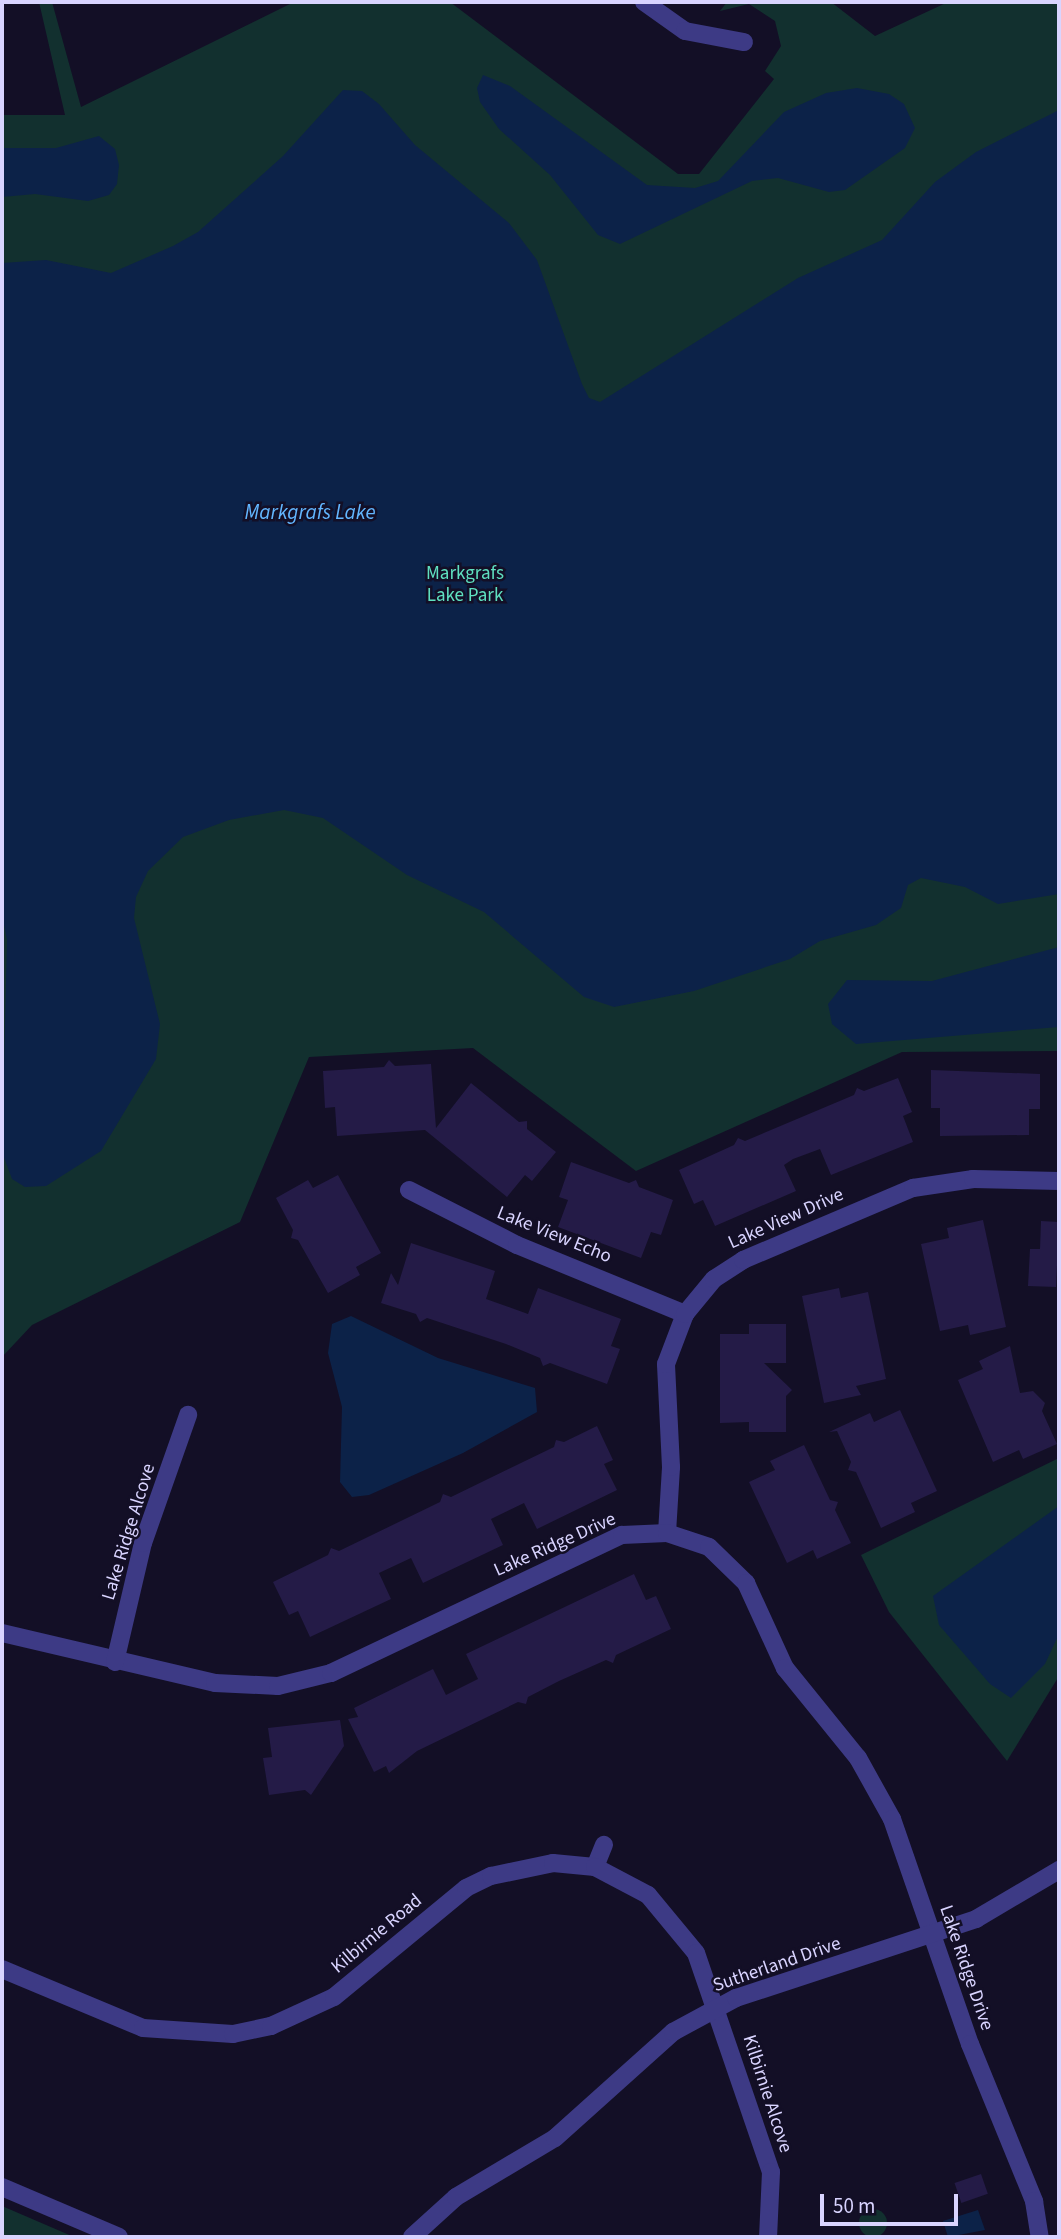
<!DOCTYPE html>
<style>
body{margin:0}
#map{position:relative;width:1061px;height:2239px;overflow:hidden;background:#130f26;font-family:"Source Sans 3",sans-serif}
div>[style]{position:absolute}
.green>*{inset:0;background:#12302f}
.round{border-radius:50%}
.water>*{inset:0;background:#0c2248}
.building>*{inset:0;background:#241b47;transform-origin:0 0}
.minor>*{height:18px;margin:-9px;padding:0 9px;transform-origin:9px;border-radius:9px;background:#3d3a85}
span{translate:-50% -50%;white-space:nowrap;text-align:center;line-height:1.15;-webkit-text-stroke:5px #130f26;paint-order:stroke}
.park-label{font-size:19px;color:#5fe0c0}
.street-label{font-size:19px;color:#d9d4ff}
.water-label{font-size:21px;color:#62b6ff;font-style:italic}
.frame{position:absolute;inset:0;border:4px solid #d9d4ff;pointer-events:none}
.scale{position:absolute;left:820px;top:2194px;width:138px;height:32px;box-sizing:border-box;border:4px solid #d9d4ff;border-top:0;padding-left:9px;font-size:21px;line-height:24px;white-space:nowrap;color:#d9d4ff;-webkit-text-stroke:5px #130f26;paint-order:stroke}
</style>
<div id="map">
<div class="green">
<i style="clip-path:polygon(39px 2px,52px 2px,81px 107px,294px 2px,450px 2px,678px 174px,699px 174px,774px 79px,765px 71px,781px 46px,775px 21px,749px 4px,720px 11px,727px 2px,831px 2px,875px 36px,948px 2px,1059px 2px,1059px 1051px,902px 1052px,636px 1171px,473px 1048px,309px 1057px,240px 1222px,32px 1325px,2px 1357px,2px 115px,65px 115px)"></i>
<i style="clip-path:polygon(1059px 1458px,1059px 1676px,1007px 1761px,889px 1612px,861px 1555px)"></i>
<i style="clip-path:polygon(2px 2206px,74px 2237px,2px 2237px)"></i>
<i class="round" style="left:859px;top:2209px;width:28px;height:28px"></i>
</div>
<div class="water">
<i style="clip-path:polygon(483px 75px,510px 86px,647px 185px,695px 188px,718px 181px,784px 112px,826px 93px,857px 88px,889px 94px,904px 104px,915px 128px,905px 148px,845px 190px,829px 192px,778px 178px,752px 181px,620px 244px,598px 235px,550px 175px,499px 129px,480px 102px,477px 88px)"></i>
<i style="clip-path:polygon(343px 90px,362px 91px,379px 104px,415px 145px,509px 223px,537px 260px,582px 384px,589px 398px,600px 402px,798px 278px,882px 240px,935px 182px,976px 152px,1059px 110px,1059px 894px,998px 904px,965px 887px,921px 878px,908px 885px,901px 908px,876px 925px,820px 941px,790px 959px,694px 991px,614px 1007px,584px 997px,484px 912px,407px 875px,323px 818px,284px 810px,229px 820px,183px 837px,148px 871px,136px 897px,134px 918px,160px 1024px,156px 1059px,101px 1151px,46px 1186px,25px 1187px,12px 1179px,2px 1152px,7px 940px,2px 914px,2px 263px,46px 260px,111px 273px,173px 246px,198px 232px,283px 156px)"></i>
<i style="clip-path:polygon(99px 136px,115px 149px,119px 165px,117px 184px,109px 195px,88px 201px,35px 194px,2px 197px,2px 148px,56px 148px)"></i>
<i style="clip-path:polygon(1059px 947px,1059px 1027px,856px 1044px,832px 1024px,828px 1004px,847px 980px,932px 981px)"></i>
<i style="clip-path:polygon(351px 1316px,438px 1358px,535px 1388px,537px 1412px,463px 1453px,369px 1495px,352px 1497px,340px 1482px,342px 1407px,328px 1353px,332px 1324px)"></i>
<i style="clip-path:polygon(1059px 1506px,1059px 1634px,1045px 1664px,1011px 1698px,990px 1684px,939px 1625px,933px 1596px)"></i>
<i style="clip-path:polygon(978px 2210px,985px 2230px,948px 2237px,943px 2221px)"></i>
</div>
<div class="building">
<i style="clip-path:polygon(389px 1060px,395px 1066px,431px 1064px,436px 1128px,471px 1083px,519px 1122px,527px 1121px,527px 1129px,556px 1152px,532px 1181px,525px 1175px,507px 1197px,425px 1130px,337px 1136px,335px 1107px,325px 1108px,323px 1071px,384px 1067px)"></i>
<i style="clip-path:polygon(931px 1070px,1040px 1074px,1040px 1109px,1029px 1109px,1029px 1135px,940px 1136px,940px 1108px,931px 1108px)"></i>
<i style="clip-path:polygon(898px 1078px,912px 1112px,903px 1116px,913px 1142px,831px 1175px,820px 1149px,793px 1159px,784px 1165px,796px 1191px,715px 1226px,703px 1200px,694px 1204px,679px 1170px,734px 1145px,738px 1138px,745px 1141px,854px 1095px,857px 1088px,864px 1091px)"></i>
<i style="clip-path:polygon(571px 1162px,629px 1183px,636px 1180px,639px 1187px,673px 1200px,661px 1235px,651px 1232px,641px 1258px,558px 1227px,568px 1200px,559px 1197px)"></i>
<i style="clip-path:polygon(338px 1175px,381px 1253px,356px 1267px,360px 1275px,328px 1293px,298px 1240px,291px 1238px,293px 1230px,276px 1198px,308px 1180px,313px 1188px)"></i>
<i style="clip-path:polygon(983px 1220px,1006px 1327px,970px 1335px,968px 1325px,940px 1331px,921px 1244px,949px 1238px,947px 1228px)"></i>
<i style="clip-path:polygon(1041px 1221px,1059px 1222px,1056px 1287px,1028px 1286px,1030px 1249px,1040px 1249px)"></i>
<i style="clip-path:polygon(411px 1243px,495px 1271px,486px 1299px,528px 1314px,538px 1288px,621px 1319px,611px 1346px,620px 1349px,607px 1384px,550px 1363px,543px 1366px,540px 1358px,506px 1344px,427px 1318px,420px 1322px,416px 1314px,381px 1303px,391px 1273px,398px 1285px)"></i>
<i style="clip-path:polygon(839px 1288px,841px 1298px,868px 1292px,886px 1379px,856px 1386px,861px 1395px,824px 1403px,802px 1296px)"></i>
<i style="clip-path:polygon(749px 1324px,786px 1324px,786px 1363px,764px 1363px,792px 1390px,786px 1396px,786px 1432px,749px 1432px,749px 1422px,720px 1423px,720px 1334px,749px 1334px)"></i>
<i style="clip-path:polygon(1010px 1346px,1020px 1393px,1033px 1391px,1045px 1403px,1042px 1411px,1057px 1444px,1023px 1459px,1019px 1450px,993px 1462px,958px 1380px,983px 1369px,979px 1361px)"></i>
<i style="clip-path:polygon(900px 1410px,937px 1491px,911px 1503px,915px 1512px,881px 1528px,856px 1472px,848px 1470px,851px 1462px,837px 1431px,829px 1432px,870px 1413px,874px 1422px)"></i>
<i style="clip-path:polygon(597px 1426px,613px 1460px,604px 1464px,617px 1490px,537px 1529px,524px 1503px,491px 1519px,503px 1545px,423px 1583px,411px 1558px,379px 1573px,391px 1599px,310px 1637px,298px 1611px,289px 1615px,273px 1582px,328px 1555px,331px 1548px,339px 1551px,440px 1502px,443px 1494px,451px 1497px,554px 1447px,556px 1440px,564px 1442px)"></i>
<i style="clip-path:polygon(804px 1445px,830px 1500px,838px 1502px,835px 1510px,851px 1543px,817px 1559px,813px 1550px,787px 1563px,749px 1482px,775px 1470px,770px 1461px)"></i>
<i style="clip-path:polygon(634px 1574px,646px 1600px,656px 1596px,671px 1629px,616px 1655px,613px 1663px,606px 1660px,559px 1681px,528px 1697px,526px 1704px,518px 1702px,417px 1751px,389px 1773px,386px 1766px,374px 1772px,348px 1719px,358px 1717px,354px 1708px,433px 1669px,446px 1695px,478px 1679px,466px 1654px)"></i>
<i style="clip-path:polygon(340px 1720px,344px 1746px,311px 1795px,305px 1790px,269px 1795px,263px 1758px,272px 1757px,268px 1728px)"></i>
<i style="left:981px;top:2174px;width:21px;height:28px;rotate:71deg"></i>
</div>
<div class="minor">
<i style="left:644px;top:2px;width:50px;rotate:35.3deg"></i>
<i style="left:685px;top:31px;width:60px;rotate:10.6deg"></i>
<i style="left:409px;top:1190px;width:121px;rotate:27deg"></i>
<i style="left:517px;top:1245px;width:182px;rotate:22.3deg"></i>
<i style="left:667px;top:1533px;width:66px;rotate:-86.5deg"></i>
<i style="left:671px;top:1467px;width:103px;rotate:-92.8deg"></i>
<i style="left:666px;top:1364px;width:53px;rotate:-69.2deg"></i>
<i style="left:685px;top:1314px;width:45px;rotate:-50.4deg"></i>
<i style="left:714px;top:1279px;width:35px;rotate:-33deg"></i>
<i style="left:743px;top:1260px;width:185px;rotate:-23deg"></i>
<i style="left:913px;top:1188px;width:61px;rotate:-8.5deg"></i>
<i style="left:973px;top:1179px;width:86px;rotate:1.3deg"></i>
<i style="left:2px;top:1633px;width:219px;rotate:13.2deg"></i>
<i style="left:215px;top:1683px;width:63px;rotate:2.7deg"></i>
<i style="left:278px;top:1686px;width:55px;rotate:-13.8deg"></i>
<i style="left:331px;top:1673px;width:322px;rotate:-25.4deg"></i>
<i style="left:622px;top:1535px;width:45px;rotate:-2.5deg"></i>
<i style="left:667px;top:1533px;width:44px;rotate:18.4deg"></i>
<i style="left:709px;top:1547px;width:52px;rotate:44.2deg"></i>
<i style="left:746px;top:1583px;width:94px;rotate:65.4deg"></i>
<i style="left:785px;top:1668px;width:116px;rotate:51deg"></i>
<i style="left:858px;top:1758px;width:70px;rotate:60.9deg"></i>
<i style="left:892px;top:1819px;width:238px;rotate:70.9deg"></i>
<i style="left:970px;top:2044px;width:170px;rotate:67.8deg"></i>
<i style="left:1034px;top:2201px;width:36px;rotate:81deg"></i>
<i style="left:115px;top:1662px;width:122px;rotate:-76.8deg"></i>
<i style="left:143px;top:1543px;width:136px;rotate:-70.6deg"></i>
<i style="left:595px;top:1867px;width:24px;rotate:-68deg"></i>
<i style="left:2px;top:1969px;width:153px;rotate:22.7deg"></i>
<i style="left:143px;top:2028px;width:90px;rotate:3.8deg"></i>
<i style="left:233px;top:2034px;width:39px;rotate:-12deg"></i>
<i style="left:271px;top:2026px;width:69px;rotate:-24.7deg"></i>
<i style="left:334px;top:1997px;width:171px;rotate:-39.5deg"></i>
<i style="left:466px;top:1888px;width:28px;rotate:-26deg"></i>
<i style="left:491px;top:1876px;width:63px;rotate:-11.8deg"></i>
<i style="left:553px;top:1863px;width:42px;rotate:5.4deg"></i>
<i style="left:595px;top:1867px;width:60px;rotate:27.8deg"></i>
<i style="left:648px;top:1895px;width:75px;rotate:50.4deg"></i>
<i style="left:696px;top:1953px;width:231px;rotate:71.1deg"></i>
<i style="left:771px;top:2172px;width:65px;rotate:92.6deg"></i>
<i style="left:2px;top:2187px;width:127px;rotate:23.1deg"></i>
<i style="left:412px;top:2237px;width:59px;rotate:-42.3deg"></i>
<i style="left:456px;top:2197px;width:115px;rotate:-30.8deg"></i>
<i style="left:555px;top:2138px;width:159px;rotate:-41.9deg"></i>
<i style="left:673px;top:2032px;width:72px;rotate:-28.4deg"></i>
<i style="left:736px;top:1998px;width:253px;rotate:-18.2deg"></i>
<i style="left:976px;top:1919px;width:96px;rotate:-30.6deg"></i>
</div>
<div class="park-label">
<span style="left:465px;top:585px">Markgrafs<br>Lake Park</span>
</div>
<div class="street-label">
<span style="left:786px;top:1219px;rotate:-24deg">Lake View Drive</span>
<span style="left:554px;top:1235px;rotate:22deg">Lake View Echo</span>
<span style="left:129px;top:1532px;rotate:-73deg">Lake Ridge Alcove</span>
<span style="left:555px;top:1545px;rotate:-24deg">Lake Ridge Drive</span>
<span style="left:377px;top:1934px;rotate:-40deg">Kilbirnie Road</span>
<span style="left:777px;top:1965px;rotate:-19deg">Sutherland Drive</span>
<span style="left:966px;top:1968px;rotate:71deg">Lake Ridge Drive</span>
<span style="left:767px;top:2094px;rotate:72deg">Kilbirnie Alcove</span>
</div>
<div class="water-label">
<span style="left:310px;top:512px">Markgrafs Lake</span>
</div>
<div class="frame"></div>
<div class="scale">50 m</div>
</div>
